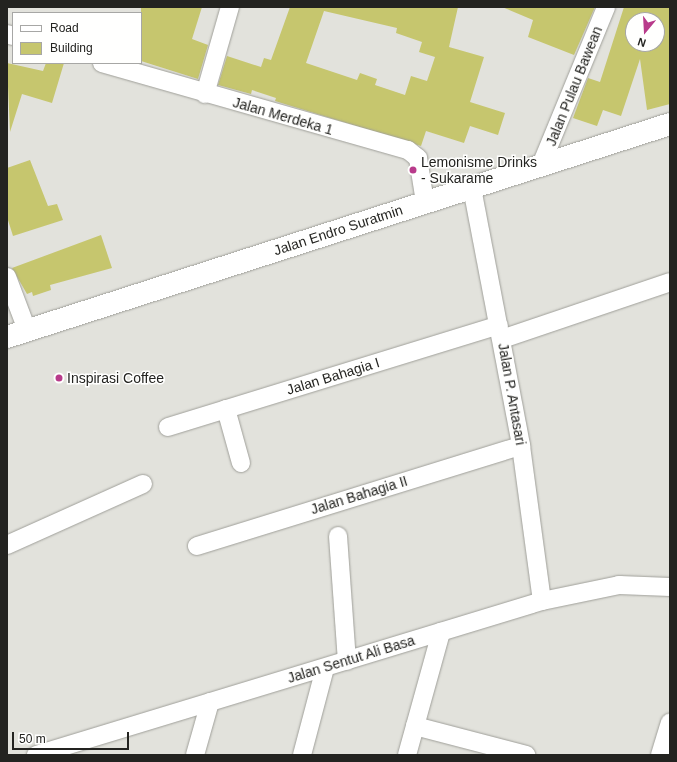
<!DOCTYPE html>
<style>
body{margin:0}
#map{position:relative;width:677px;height:762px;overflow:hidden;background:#e2e2dc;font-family:Arial,sans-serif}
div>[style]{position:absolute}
.building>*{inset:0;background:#c6c66e}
.roads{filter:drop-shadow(0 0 1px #9f9f99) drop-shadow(0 0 1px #9f9f99)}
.minor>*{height:18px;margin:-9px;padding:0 9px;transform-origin:9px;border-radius:9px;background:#fff}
.major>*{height:22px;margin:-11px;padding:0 11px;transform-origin:11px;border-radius:11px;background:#fff}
.dots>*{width:11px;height:11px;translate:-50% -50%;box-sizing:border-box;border:2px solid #fffffe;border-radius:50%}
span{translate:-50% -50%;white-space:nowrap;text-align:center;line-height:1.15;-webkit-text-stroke:3px #fffffe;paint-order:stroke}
.street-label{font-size:14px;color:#232320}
.poi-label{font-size:14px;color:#232320}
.left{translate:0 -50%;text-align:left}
.frame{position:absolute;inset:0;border:8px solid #232320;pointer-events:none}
.legend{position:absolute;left:12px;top:12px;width:130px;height:52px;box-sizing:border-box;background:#fffffe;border:1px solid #a7a7a5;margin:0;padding:5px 7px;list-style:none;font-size:12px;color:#232320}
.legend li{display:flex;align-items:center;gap:8px;height:20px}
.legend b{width:20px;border:1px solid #a7a7a5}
.north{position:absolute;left:625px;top:12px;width:40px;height:40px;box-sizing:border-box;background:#fffffe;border:1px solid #a7a7a5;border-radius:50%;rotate:198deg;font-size:11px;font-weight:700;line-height:16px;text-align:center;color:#232320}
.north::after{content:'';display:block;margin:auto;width:14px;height:18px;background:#b83b8b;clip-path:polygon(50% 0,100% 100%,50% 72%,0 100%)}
.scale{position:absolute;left:12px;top:732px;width:117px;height:18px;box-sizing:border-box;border:2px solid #232320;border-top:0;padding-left:5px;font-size:12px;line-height:14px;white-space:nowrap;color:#232320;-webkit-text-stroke:3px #fffffe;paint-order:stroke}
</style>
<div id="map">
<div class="building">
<i style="clip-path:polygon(141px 7px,202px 7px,192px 39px,208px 45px,198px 79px,141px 61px)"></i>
<i style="clip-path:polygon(evenodd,290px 7px,458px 7px,449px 47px,484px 57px,470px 102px,505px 113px,498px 135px,470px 126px,464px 143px,426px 131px,421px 146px,275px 101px,276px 98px,252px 90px,251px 94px,218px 85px,227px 56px,261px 67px,264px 58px,271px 60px,290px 7px,324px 11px,397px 28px,396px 33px,422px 42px,419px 52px,435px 57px,427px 81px,411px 76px,405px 95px,375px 85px,377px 79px,360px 73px,357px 80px,306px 63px,324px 11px)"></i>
<i style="clip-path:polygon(502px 7px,595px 7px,574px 55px,528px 37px,533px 20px)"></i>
<i style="clip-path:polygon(evenodd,624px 7px,670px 7px,670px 104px,647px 110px,640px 59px,621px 116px,603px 110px,597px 126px,573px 118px,588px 78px,600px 82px,624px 7px,633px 20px,660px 20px,658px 44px,633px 44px,633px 20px)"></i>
<i style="clip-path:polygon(7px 63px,43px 71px,46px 63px,64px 63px,52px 103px,22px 94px,10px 132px)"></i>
<i style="clip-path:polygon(30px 160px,48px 206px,57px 204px,63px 220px,13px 236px,7px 217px,7px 168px)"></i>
<i style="clip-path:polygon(101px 235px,112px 268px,50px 285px,51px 290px,33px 296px,32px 292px,27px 294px,12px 268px)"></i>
</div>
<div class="roads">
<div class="minor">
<i style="left:7px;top:34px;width:6px;rotate:18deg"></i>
<i style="left:102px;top:63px;width:318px;rotate:15.9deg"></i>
<i style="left:408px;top:150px;width:13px;rotate:39deg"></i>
<i style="left:418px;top:158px;width:45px;rotate:81deg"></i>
<i style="left:205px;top:94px;width:91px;rotate:-74deg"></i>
<i style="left:541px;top:165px;width:171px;rotate:-67.6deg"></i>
<i style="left:472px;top:188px;width:263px;rotate:79.2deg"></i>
<i style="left:521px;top:446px;width:156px;rotate:82.3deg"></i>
<i style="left:7px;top:277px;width:57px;rotate:69.3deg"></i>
<i style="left:502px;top:339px;width:177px;rotate:-18.7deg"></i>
<i style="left:226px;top:409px;width:56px;rotate:74.5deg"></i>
<i style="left:168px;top:427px;width:346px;rotate:-17.1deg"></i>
<i style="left:338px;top:536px;width:125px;rotate:85.9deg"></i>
<i style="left:7px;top:545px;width:149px;rotate:-24.2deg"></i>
<i style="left:197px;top:546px;width:339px;rotate:-17.2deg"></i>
<i style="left:415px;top:726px;width:115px;rotate:14.6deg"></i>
<i style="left:36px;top:755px;width:529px;rotate:-16.93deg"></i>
<i style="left:542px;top:601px;width:79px;rotate:-11.7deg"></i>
<i style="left:619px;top:585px;width:51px;rotate:2.2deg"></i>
<i style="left:195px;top:755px;width:55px;rotate:-74.2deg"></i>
<i style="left:302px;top:755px;width:90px;rotate:-75.2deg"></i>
<i style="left:407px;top:755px;width:128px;rotate:-74.5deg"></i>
<i style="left:660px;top:755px;width:34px;rotate:-73deg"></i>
</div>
<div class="major">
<i style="left:7px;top:337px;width:696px;rotate:-17.81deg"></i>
</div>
</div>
<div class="dots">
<i style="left:413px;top:170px;background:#b83b8b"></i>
<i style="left:59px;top:378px;background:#b83b8b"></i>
</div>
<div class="street-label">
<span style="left:574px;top:86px;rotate:-68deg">Jalan Pulau Bawean</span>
<span style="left:283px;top:116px;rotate:16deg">Jalan Merdeka 1</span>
<span style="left:338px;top:230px;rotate:-18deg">Jalan Endro Suratmin</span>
<span style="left:333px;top:376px;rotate:-17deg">Jalan Bahagia I</span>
<span style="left:512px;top:394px;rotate:80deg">Jalan P. Antasari</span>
<span style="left:359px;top:495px;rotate:-17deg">Jalan Bahagia II</span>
<span style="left:351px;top:659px;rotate:-17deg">Jalan Sentut Ali Basa</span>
</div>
<div class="poi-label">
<span class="left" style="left:421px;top:170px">Lemonisme Drinks<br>- Sukarame</span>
<span class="left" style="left:67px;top:378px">Inspirasi Coffee</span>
</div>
<div class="frame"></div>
<ul class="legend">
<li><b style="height:5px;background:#fff"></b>Road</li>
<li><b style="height:11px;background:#c6c66e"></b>Building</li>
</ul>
<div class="north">N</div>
<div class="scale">50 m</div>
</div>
